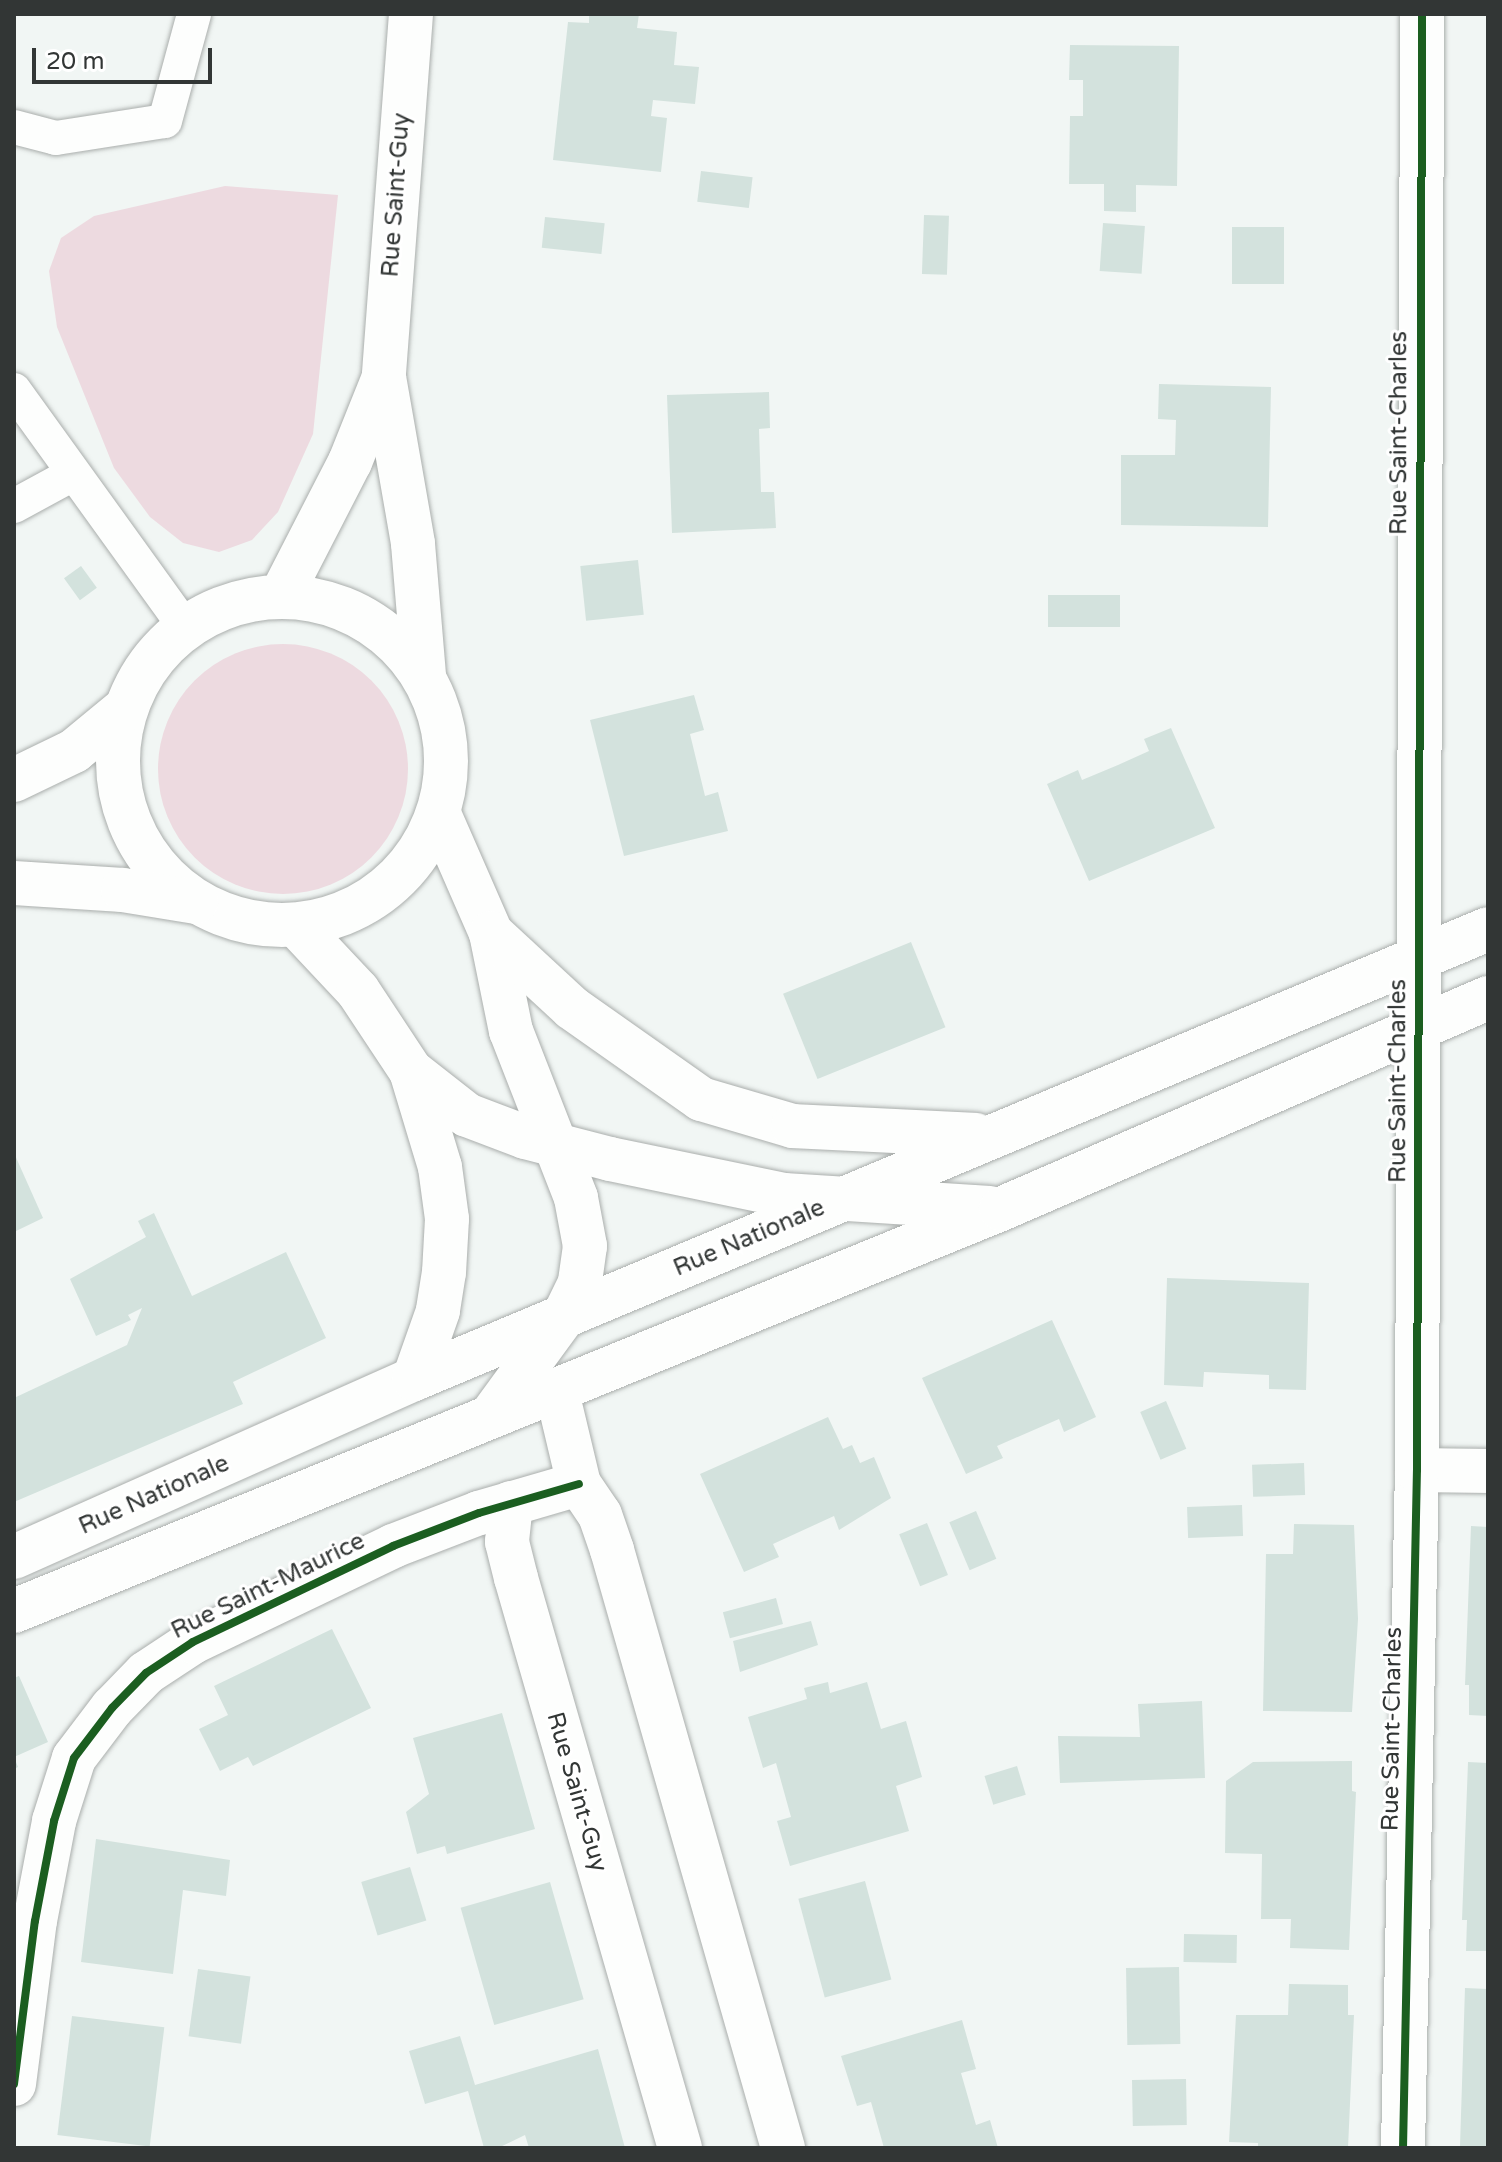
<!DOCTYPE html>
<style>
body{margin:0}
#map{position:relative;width:1502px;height:2162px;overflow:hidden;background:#f1f6f4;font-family:"Varela Round",sans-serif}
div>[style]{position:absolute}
.green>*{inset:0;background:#eddae0}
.round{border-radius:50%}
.building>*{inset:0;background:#d3e2dd;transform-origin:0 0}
.roads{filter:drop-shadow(0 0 2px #aaaeac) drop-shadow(0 0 2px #aaaeac)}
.service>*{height:34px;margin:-17px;padding:0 17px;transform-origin:17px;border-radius:17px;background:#fdfefd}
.minor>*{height:44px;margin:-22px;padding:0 22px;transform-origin:22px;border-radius:22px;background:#fdfefd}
.primary>*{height:44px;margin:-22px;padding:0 22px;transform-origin:22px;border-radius:22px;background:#fdfefd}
.primary>.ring{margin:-22px;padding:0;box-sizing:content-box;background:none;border:44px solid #fdfefd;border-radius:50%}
.motorway>*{height:44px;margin:-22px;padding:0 22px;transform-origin:22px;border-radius:22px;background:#fdfefd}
.cycleway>*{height:8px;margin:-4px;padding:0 4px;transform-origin:4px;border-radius:4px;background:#1b5e20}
span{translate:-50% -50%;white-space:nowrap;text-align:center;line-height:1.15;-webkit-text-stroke:6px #fff;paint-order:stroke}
.street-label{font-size:24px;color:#323635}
.frame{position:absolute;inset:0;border:16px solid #323635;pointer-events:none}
.scale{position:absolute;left:32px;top:48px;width:180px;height:36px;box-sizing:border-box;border:4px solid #323635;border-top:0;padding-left:10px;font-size:24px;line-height:28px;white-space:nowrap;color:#323635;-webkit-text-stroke:6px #fff;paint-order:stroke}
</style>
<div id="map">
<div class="green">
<i style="clip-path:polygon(225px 186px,338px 195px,313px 434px,278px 512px,252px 540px,219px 552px,183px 543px,150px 517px,114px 468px,57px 327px,49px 271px,61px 238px,94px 216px)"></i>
<i class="round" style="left:158px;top:644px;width:250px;height:250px"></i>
</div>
<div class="building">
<i style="clip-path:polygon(589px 14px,639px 14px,637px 28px,677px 32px,674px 65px,699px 67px,695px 104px,653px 100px,651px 116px,667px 118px,661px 172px,553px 160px,568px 22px,589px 23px)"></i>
<i style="clip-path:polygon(1070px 45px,1179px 46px,1177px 186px,1136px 185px,1136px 212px,1104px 211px,1104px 184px,1069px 184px,1070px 116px,1083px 116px,1083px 80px,1069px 80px)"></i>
<i style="left:701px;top:171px;width:52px;height:31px;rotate:7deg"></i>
<i style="left:924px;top:215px;width:25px;height:59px;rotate:2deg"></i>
<i style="left:545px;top:217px;width:60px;height:31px;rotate:6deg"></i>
<i style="left:1103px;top:223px;width:42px;height:48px;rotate:4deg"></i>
<i style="left:1284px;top:227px;width:57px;height:52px;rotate:90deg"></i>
<i style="clip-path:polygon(1159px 384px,1271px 387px,1268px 527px,1121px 525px,1121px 455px,1175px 455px,1176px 420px,1158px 419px)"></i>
<i style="clip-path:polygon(769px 392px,770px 428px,759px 429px,761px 492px,774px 492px,776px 528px,672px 533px,667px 395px)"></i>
<i style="left:638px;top:560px;width:55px;height:58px;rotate:84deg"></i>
<i style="left:81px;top:566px;width:27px;height:21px;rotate:54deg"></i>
<i style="left:1120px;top:595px;width:32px;height:72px;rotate:90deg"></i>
<i style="clip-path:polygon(694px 695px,704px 730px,690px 734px,705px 796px,718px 792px,728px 831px,624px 856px,590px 720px)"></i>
<i style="clip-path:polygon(1171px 728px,1215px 828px,1089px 881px,1047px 784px,1078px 770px,1082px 780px,1118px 765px,1149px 751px,1144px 739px)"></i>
<i style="left:911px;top:942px;width:92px;height:138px;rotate:68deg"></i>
<i style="clip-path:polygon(14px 1153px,43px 1218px,14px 1232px)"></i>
<i style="clip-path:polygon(154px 1213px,192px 1296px,286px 1252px,326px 1338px,233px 1382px,243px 1404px,14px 1502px,14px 1398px,127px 1345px,142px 1308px,128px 1315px,131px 1320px,96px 1336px,70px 1279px,146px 1237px,138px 1221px)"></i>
<i style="clip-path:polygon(1167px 1278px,1309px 1283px,1306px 1390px,1269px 1389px,1269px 1375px,1204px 1372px,1203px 1387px,1164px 1385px)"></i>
<i style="clip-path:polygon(1052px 1320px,1096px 1417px,1064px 1432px,1059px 1419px,997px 1446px,1003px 1458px,966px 1474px,922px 1378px)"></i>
<i style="left:1166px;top:1401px;width:52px;height:28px;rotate:67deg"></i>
<i style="clip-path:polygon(828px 1417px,843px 1449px,852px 1445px,860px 1463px,874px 1457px,891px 1498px,839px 1530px,834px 1516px,773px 1544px,779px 1557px,744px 1572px,700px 1474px)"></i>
<i style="left:1304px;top:1463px;width:32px;height:52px;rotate:88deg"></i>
<i style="left:1242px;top:1505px;width:31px;height:55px;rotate:88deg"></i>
<i style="left:976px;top:1511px;width:52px;height:29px;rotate:67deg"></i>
<i style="left:927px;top:1523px;width:56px;height:30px;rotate:68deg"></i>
<i style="clip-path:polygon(1294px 1524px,1354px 1525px,1358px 1619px,1352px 1712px,1263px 1711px,1266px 1554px,1293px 1554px)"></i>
<i style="clip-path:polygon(1471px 1526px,1488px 1527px,1488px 1716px,1469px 1715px,1469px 1685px,1465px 1685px)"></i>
<i style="left:776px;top:1598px;width:27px;height:55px;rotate:75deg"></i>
<i style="clip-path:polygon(811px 1621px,818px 1645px,740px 1672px,733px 1641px)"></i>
<i style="clip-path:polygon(332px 1629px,371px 1708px,253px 1766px,248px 1757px,220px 1771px,199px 1729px,228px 1715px,214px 1686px)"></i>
<i style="clip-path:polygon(19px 1676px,48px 1742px,14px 1757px,18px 1767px,14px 1769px,14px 1678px)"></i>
<i style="clip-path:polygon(828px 1682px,830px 1693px,867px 1682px,881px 1729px,906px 1721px,922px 1777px,896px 1786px,909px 1831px,790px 1866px,777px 1821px,791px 1817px,776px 1763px,763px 1768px,748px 1717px,807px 1699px,804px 1688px)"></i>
<i style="clip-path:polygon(1202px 1701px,1205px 1778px,1060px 1783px,1058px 1736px,1140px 1737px,1138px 1704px)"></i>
<i style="clip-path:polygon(502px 1713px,535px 1829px,447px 1854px,445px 1846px,417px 1854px,406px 1812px,429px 1794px,413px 1738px)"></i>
<i style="clip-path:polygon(1352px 1761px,1352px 1791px,1356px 1792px,1349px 1950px,1290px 1948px,1291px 1919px,1261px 1919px,1262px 1854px,1225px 1853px,1226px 1781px,1253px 1762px)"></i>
<i style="clip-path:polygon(1468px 1762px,1488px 1763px,1488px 1951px,1466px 1951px,1467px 1920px,1462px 1920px)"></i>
<i style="left:1017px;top:1766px;width:30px;height:34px;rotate:73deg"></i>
<i style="clip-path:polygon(96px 1839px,230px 1860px,226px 1896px,183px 1890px,173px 1974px,81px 1962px)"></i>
<i style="left:410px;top:1867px;width:56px;height:51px;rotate:73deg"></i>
<i style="left:865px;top:1881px;width:102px;height:69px;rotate:75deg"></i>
<i style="left:550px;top:1882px;width:122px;height:93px;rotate:74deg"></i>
<i style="left:1184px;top:1934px;width:53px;height:28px;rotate:1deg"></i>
<i style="left:1179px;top:1967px;width:77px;height:53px;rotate:89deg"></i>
<i style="left:198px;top:1969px;width:53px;height:68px;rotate:8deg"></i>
<i style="clip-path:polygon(1289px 1984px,1348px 1985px,1348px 2015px,1354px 2015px,1348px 2148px,1258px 2148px,1258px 2143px,1229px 2142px,1236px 2015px,1288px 2015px)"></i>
<i style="clip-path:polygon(1465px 1988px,1488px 1989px,1488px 2148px,1460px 2147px)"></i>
<i style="left:72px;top:2016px;width:93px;height:120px;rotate:7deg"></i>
<i style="clip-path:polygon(962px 2020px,976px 2069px,961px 2073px,976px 2125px,990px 2120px,998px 2148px,884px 2148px,871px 2102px,857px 2106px,841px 2056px)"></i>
<i style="clip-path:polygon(460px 2036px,475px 2085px,598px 2049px,625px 2148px,529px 2148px,525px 2135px,498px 2148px,484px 2148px,468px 2091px,425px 2104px,409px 2051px)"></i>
<i style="left:1186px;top:2079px;width:46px;height:54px;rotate:89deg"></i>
</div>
<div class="roads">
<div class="service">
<i style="left:14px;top:127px;width:43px;rotate:14.7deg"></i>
<i style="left:56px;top:138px;width:110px;rotate:-8.9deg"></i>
<i style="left:165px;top:121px;width:111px;rotate:-74.8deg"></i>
<i style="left:14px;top:390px;width:292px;rotate:54.2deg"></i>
<i style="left:14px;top:506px;width:67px;rotate:-28.5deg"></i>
</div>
<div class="minor">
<i style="left:411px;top:14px;width:364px;rotate:94.3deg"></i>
<i style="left:384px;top:377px;width:169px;rotate:80.1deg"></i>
<i style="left:413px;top:544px;width:131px;rotate:85.2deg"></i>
<i style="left:281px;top:596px;width:151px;rotate:-62.8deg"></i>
<i style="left:350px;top:462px;width:92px;rotate:-68.2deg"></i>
<i style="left:557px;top:1392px;width:95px;rotate:76.6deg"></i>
<i style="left:579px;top:1484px;width:37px;rotate:56deg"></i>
<i style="left:600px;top:1515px;width:37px;rotate:71deg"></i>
<i style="left:612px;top:1550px;width:622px;rotate:74.04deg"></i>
<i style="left:1417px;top:1470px;width:71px;rotate:0.8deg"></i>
<i style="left:511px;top:1503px;width:39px;rotate:96deg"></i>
<i style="left:507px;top:1542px;width:37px;rotate:76deg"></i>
<i style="left:516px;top:1578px;width:593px;rotate:73.95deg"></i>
<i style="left:14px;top:2084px;width:164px;rotate:-82.7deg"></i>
<i style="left:35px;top:1921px;width:102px;rotate:-79.2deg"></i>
<i style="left:54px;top:1821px;width:66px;rotate:-72.4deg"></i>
<i style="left:74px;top:1758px;width:63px;rotate:-52.8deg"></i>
<i style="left:112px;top:1708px;width:49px;rotate:-45.8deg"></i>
<i style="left:146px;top:1673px;width:56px;rotate:-33.4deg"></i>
<i style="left:193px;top:1642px;width:222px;rotate:-25.6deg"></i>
<i style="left:393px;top:1546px;width:92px;rotate:-21deg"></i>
<i style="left:479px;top:1513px;width:104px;rotate:-16.2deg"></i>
<i style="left:1403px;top:2148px;width:678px;rotate:-88.82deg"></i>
<i style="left:1417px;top:1470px;width:1456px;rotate:-89.8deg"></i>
</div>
<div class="primary">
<i class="ring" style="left:118px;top:597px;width:284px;height:284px"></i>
<i style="left:439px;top:814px;width:130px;rotate:66.4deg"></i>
<i style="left:491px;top:933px;width:100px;rotate:78.5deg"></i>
<i style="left:511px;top:1031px;width:179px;rotate:68.7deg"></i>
<i style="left:576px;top:1198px;width:49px;rotate:79.4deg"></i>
<i style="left:585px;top:1246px;width:37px;rotate:98deg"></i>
<i style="left:580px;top:1283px;width:37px;rotate:116deg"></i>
<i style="left:564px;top:1316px;width:125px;rotate:126.2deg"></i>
<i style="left:297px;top:926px;width:89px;rotate:46.8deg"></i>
<i style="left:358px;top:991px;width:96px;rotate:56.5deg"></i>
<i style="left:411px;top:1071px;width:100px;rotate:73.2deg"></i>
<i style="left:440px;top:1167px;width:52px;rotate:82.3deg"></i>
<i style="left:447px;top:1219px;width:53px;rotate:93.2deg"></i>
<i style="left:444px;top:1272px;width:39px;rotate:99deg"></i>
<i style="left:438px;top:1311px;width:72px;rotate:109.4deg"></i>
<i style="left:491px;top:933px;width:110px;rotate:42.8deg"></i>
<i style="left:572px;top:1008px;width:158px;rotate:35.2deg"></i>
<i style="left:701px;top:1099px;width:96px;rotate:16.4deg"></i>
<i style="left:793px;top:1126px;width:183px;rotate:2.8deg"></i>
<i style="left:411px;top:1071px;width:71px;rotate:38.2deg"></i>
<i style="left:467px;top:1115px;width:62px;rotate:20.8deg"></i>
<i style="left:525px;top:1137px;width:88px;rotate:14.5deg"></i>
<i style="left:610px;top:1159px;width:178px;rotate:11.7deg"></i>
<i style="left:784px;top:1195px;width:206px;rotate:3.6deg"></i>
<i style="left:14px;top:1557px;width:438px;rotate:-24deg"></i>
<i style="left:414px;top:1379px;width:1164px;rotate:-22.73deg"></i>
<i style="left:14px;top:1611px;width:1066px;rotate:-22.16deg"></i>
<i style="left:1001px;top:1209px;width:531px;rotate:-23.43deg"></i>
</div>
<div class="motorway">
<i style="left:14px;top:780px;width:67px;rotate:-25.8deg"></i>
<i style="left:74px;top:751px;width:66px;rotate:-39.5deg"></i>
<i style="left:14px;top:883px;width:109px;rotate:3.7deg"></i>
<i style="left:123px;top:890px;width:74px;rotate:9.3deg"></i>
</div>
</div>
<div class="cycleway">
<i style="left:14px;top:2084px;width:164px;rotate:-82.7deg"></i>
<i style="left:35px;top:1921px;width:102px;rotate:-79.2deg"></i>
<i style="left:54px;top:1821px;width:66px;rotate:-72.4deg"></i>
<i style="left:74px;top:1758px;width:63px;rotate:-52.8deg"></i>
<i style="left:112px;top:1708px;width:49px;rotate:-45.8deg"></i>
<i style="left:146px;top:1673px;width:56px;rotate:-33.4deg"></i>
<i style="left:193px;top:1642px;width:222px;rotate:-25.6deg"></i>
<i style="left:393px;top:1546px;width:92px;rotate:-21deg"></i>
<i style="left:479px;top:1513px;width:104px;rotate:-16.2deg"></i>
<i style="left:1403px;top:2148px;width:678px;rotate:-88.82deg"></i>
<i style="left:1417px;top:1470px;width:1456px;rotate:-89.8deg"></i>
</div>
<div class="street-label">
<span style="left:396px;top:195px;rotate:-86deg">Rue Saint-Guy</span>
<span style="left:1399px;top:433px;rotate:-90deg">Rue Saint-Charles</span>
<span style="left:1398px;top:1081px;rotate:-90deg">Rue Saint-Charles</span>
<span style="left:749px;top:1238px;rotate:-23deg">Rue Nationale</span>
<span style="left:154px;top:1495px;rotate:-24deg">Rue Nationale</span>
<span style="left:268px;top:1586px;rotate:-26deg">Rue Saint-Maurice</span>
<span style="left:1392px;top:1729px;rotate:-89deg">Rue Saint-Charles</span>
<span style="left:577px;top:1792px;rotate:74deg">Rue Saint-Guy</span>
</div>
<div class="frame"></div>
<div class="scale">20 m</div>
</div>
